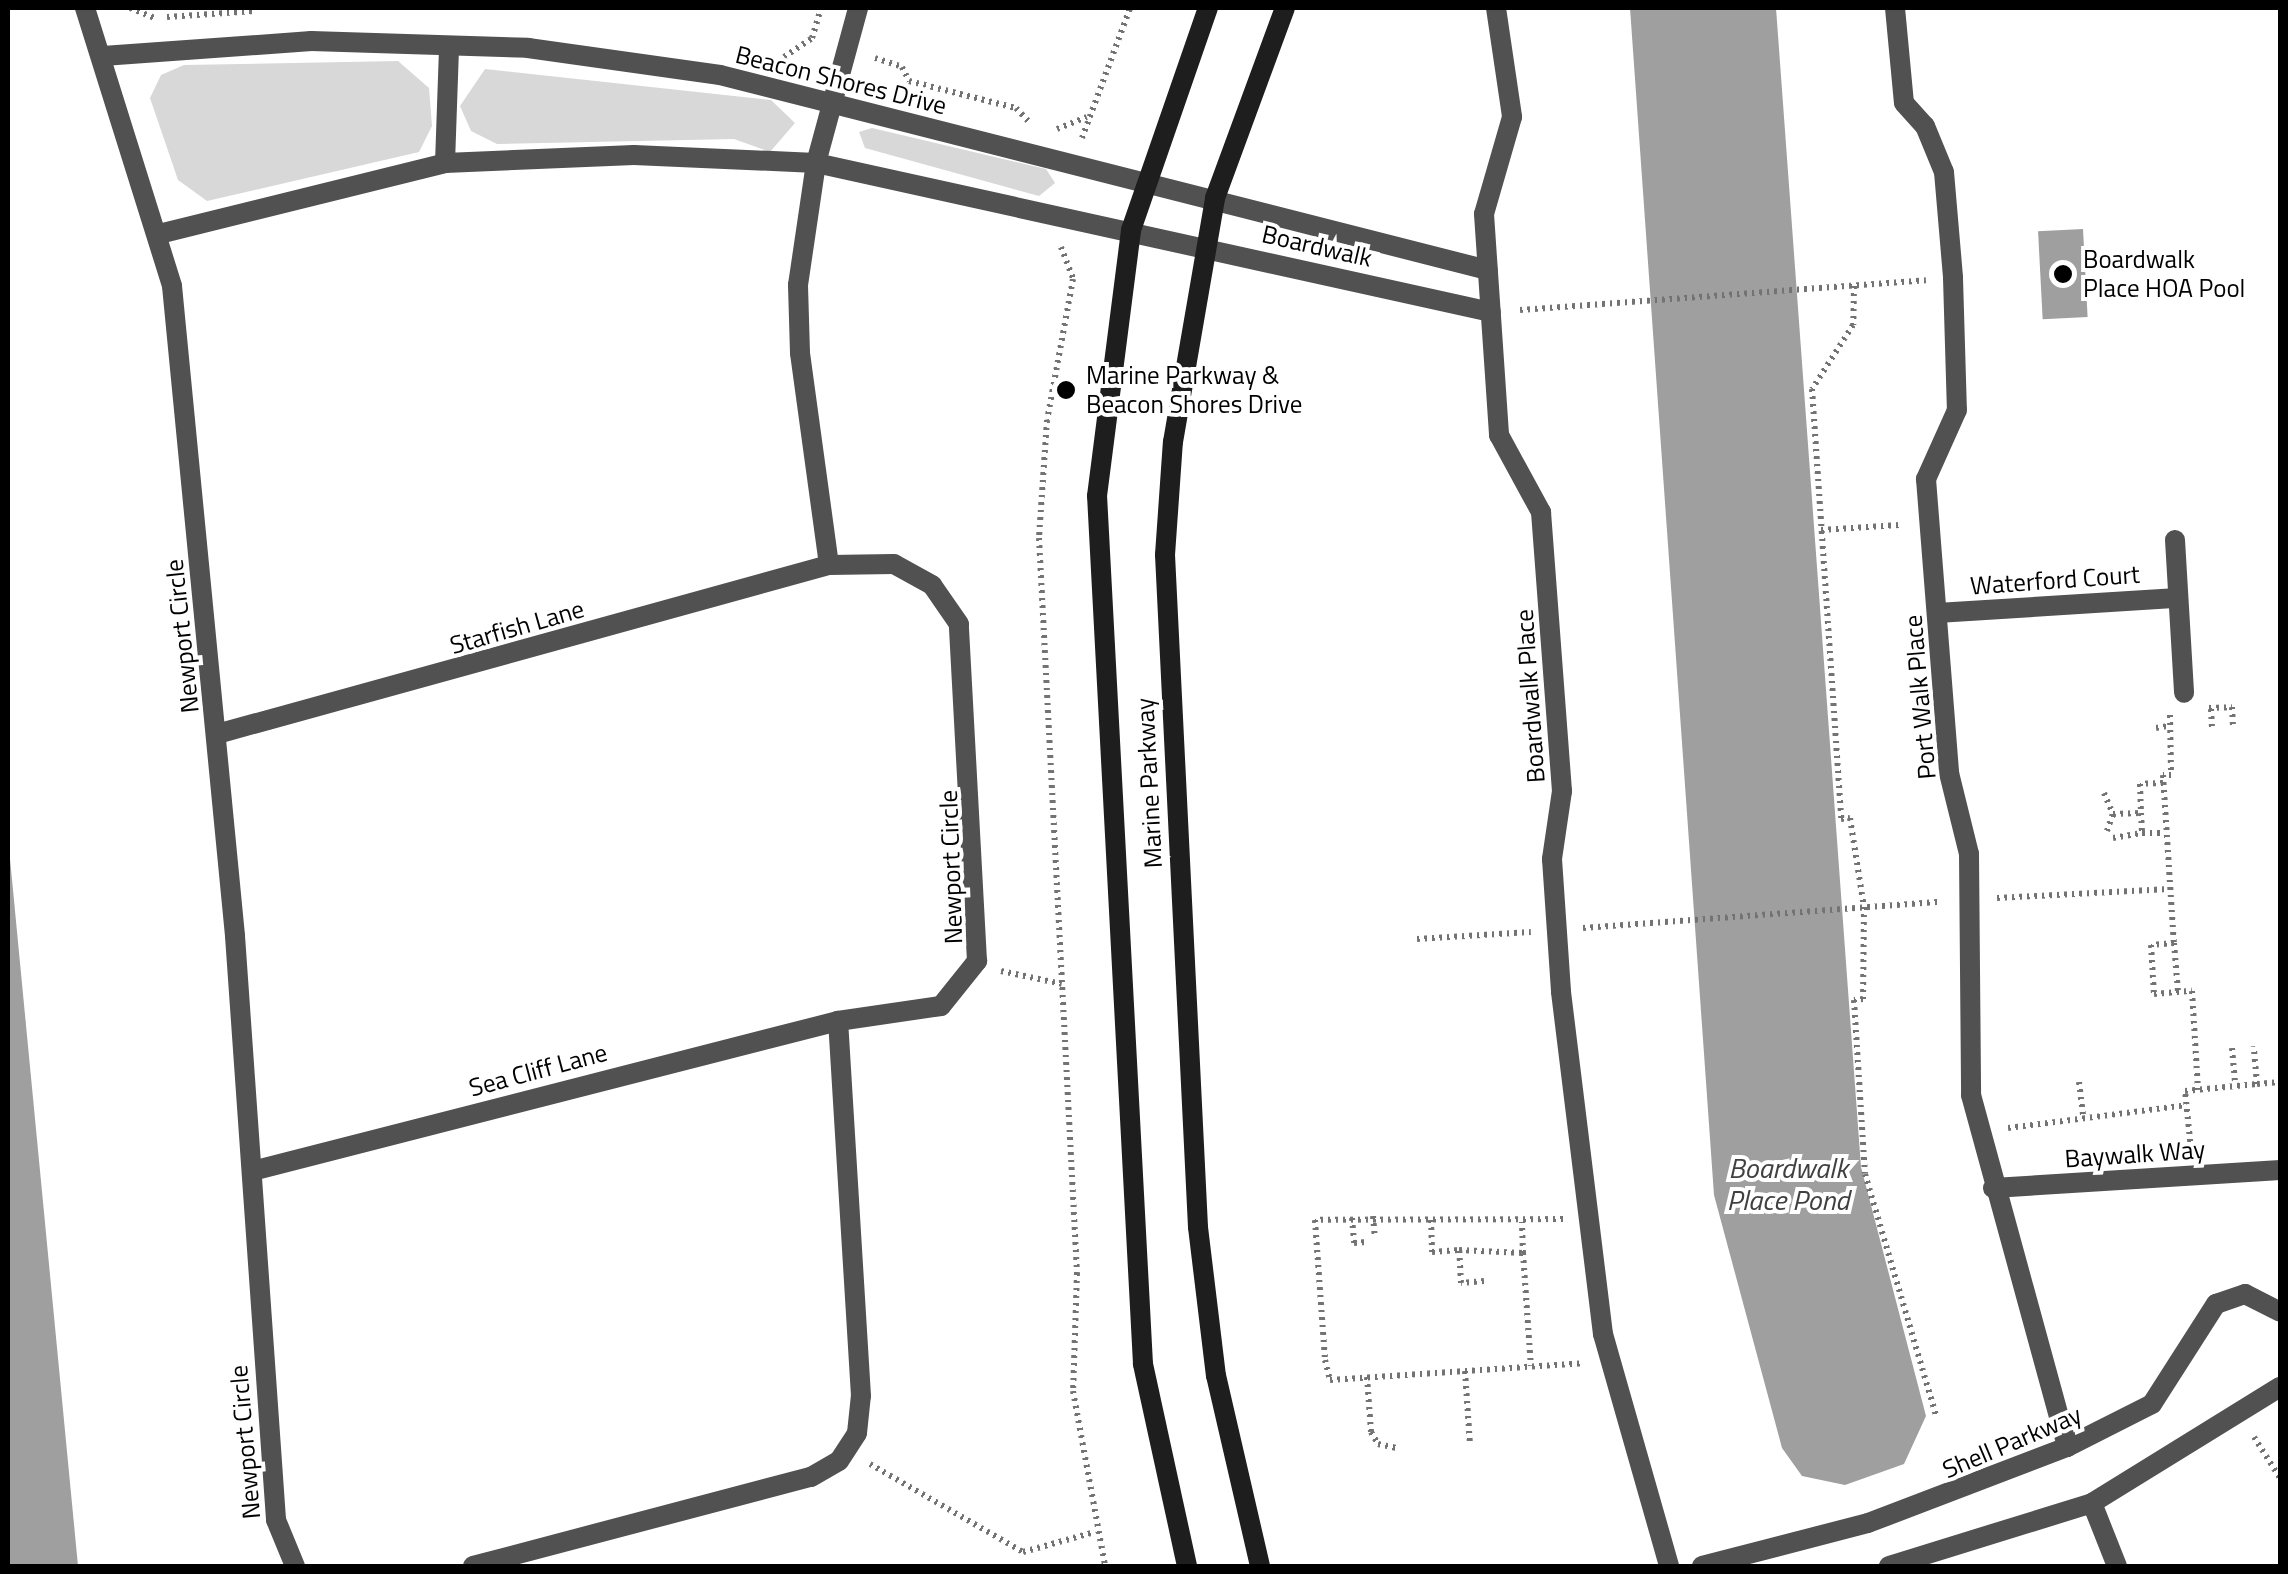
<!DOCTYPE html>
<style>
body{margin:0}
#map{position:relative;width:2288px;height:1574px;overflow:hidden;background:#fff;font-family:"Titillium Web",sans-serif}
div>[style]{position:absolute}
.green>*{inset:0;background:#d8d8d8}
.water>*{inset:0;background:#9f9f9f;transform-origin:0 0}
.path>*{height:6px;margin-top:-3px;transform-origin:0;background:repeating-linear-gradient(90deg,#737373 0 2.5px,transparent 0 7.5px)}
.minor>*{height:20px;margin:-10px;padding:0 10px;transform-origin:10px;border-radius:10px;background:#515151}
.tertiary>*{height:20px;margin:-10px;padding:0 10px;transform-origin:10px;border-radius:10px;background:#515151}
.secondary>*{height:20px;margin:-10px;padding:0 10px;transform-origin:10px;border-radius:10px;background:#1e1e1e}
.dots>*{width:28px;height:28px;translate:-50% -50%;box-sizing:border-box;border:5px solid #fff;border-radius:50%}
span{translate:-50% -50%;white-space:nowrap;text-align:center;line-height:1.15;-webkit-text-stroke:8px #fff;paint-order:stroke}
.street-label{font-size:25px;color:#000}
.poi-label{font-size:25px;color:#000}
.left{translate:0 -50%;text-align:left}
.water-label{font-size:28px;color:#404040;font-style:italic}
.frame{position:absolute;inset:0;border:10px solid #000;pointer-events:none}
</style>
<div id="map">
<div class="green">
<i style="clip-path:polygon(398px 61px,429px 88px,432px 126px,419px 152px,207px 201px,178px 180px,150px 98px,161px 75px,184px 65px)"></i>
<i style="clip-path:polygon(485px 69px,771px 100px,795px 123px,770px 152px,734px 139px,497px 144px,471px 131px,460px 106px)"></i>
<i style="clip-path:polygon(872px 128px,1046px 169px,1055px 183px,1039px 196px,865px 148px,859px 132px)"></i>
</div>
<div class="water">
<i style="clip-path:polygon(1630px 8px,1776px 8px,1861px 1167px,1926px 1416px,1904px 1464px,1845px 1485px,1802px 1476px,1782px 1448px,1714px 1195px)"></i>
<i style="left:2083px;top:229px;width:88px;height:45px;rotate:87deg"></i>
<i style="clip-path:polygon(8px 838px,78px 1566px,8px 1566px)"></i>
</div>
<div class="path">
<i style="left:130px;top:8px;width:27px;rotate:22deg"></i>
<i style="left:167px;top:17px;width:88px;rotate:-3.9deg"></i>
<i style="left:784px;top:57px;width:34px;rotate:-34deg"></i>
<i style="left:812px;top:38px;width:31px;rotate:-73deg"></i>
<i style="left:875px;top:58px;width:28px;rotate:18deg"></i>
<i style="left:902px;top:67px;width:16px;rotate:63deg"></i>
<i style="left:909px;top:81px;width:110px;rotate:14.2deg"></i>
<i style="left:1016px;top:108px;width:18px;rotate:47deg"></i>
<i style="left:1057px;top:129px;width:32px;rotate:-22deg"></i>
<i style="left:1082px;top:138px;width:139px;rotate:-69.7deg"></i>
<i style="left:1061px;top:247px;width:34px;rotate:69deg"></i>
<i style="left:1073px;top:279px;width:143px;rotate:100.4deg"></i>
<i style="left:1047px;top:420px;width:118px;rotate:93.9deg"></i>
<i style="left:1039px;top:538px;width:736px;rotate:87.04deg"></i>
<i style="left:1077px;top:1273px;width:118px;rotate:91.9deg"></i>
<i style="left:1073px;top:1391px;width:178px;rotate:79.6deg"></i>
<i style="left:1854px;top:286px;width:39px;rotate:91deg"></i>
<i style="left:1853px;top:325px;width:76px;rotate:122.6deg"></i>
<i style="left:1812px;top:389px;width:431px;rotate:86.1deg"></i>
<i style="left:1841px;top:819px;width:9px;rotate:-6deg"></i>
<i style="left:1850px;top:818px;width:90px;rotate:81.1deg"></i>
<i style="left:1864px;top:907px;width:92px;rotate:90.6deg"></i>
<i style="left:1863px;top:999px;width:9px;rotate:174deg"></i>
<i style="left:1854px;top:1000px;width:174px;rotate:86.4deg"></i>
<i style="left:1865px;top:1174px;width:251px;rotate:73.6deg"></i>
<i style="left:1520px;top:310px;width:407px;rotate:-4.2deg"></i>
<i style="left:1821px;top:530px;width:78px;rotate:-3.7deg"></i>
<i style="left:2209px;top:708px;width:23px;rotate:-2deg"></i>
<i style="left:2232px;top:707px;width:18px;rotate:87deg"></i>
<i style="left:2211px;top:709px;width:18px;rotate:87deg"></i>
<i style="left:2170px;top:715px;width:60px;rotate:89deg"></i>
<i style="left:2171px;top:775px;width:8px;rotate:180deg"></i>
<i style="left:2163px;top:775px;width:168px;rotate:86.3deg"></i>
<i style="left:2174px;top:943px;width:23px;rotate:175deg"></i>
<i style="left:2151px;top:945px;width:49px;rotate:86.5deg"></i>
<i style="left:2154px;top:994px;width:38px;rotate:-5deg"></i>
<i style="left:2192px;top:991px;width:99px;rotate:86.5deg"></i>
<i style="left:2156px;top:728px;width:11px;rotate:-10deg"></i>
<i style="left:2163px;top:783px;width:23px;rotate:178deg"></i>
<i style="left:2140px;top:784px;width:29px;rotate:88deg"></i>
<i style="left:2141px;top:813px;width:20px;rotate:87deg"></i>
<i style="left:2142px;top:833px;width:23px"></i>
<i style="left:2104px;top:793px;width:23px;rotate:67deg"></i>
<i style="left:2107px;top:831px;width:18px;rotate:-71deg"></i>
<i style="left:2113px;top:814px;width:28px;rotate:-2deg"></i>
<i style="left:2113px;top:838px;width:29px;rotate:-10deg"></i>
<i style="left:1997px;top:898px;width:172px;rotate:-3deg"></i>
<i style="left:1583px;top:928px;width:358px;rotate:-4.2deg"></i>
<i style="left:1417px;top:939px;width:114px;rotate:-3.5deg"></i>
<i style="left:2174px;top:943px;width:49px;rotate:85.3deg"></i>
<i style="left:1001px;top:971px;width:62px;rotate:12deg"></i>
<i style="left:2232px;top:1048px;width:37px;rotate:85deg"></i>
<i style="left:2079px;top:1082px;width:33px;rotate:83deg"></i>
<i style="left:2257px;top:1084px;width:23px;rotate:-5deg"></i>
<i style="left:2008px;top:1128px;width:180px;rotate:-7.3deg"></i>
<i style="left:2191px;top:1149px;width:58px;rotate:-95.9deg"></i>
<i style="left:2185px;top:1091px;width:72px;rotate:-5.6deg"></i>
<i style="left:2257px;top:1084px;width:38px;rotate:-95deg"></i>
<i style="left:1373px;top:1216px;width:22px;rotate:85deg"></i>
<i style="left:1352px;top:1218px;width:25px;rotate:85deg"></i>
<i style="left:1354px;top:1243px;width:12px;rotate:-5deg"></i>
<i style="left:1563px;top:1219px;width:248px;rotate:179.8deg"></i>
<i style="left:1315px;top:1220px;width:140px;rotate:85.9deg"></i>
<i style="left:1325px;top:1360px;width:21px;rotate:76deg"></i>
<i style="left:1330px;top:1380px;width:254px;rotate:-3.8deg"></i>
<i style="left:1431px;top:1220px;width:32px;rotate:88deg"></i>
<i style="left:1432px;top:1252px;width:27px;rotate:-4deg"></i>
<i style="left:1523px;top:1253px;width:113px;rotate:86deg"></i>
<i style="left:1484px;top:1281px;width:23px;rotate:175deg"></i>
<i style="left:1461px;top:1283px;width:33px;rotate:-93deg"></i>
<i style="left:1459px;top:1250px;width:64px;rotate:2.7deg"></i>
<i style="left:1523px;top:1253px;width:31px;rotate:-92deg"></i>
<i style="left:1465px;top:1371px;width:73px;rotate:86.1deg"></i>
<i style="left:1367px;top:1377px;width:55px;rotate:85.8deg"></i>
<i style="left:1371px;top:1432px;width:14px;rotate:60deg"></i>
<i style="left:1378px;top:1444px;width:19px;rotate:12deg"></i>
<i style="left:2254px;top:1437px;width:49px;rotate:57.6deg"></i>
<i style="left:870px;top:1464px;width:177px;rotate:29.9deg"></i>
<i style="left:1023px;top:1552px;width:75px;rotate:-15.5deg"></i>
</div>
<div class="minor">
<i style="left:85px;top:8px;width:291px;rotate:72.6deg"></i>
<i style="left:172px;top:286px;width:653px;rotate:84.46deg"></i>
<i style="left:235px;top:936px;width:585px;rotate:85.98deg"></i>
<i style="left:276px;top:1520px;width:50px;rotate:67.6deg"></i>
<i style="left:1496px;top:8px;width:110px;rotate:81.6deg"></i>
<i style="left:1512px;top:117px;width:101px;rotate:106.1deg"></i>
<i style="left:1484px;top:214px;width:222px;rotate:86.1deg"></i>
<i style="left:1499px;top:435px;width:88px;rotate:61.4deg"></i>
<i style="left:1541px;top:512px;width:280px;rotate:85.7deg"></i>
<i style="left:1562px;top:791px;width:69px;rotate:98.4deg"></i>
<i style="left:1552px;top:859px;width:133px;rotate:86.1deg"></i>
<i style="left:1561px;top:992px;width:345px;rotate:83deg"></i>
<i style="left:1603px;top:1334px;width:241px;rotate:74.1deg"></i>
<i style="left:1895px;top:8px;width:95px;rotate:84.6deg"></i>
<i style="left:1904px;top:103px;width:31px;rotate:48deg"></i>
<i style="left:1925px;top:126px;width:50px;rotate:67.6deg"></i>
<i style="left:1944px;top:172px;width:106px;rotate:85.1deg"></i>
<i style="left:1953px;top:278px;width:132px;rotate:88.3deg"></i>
<i style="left:1957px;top:410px;width:76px;rotate:114.2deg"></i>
<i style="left:1926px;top:479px;width:295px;rotate:85.5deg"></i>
<i style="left:1949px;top:773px;width:83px;rotate:76.1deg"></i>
<i style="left:1969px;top:854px;width:241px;rotate:89.5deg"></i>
<i style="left:1971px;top:1095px;width:365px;rotate:74.7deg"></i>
<i style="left:103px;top:56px;width:209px;rotate:-4.1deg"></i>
<i style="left:311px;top:41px;width:217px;rotate:1.8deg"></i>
<i style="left:528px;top:48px;width:194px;rotate:8deg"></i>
<i style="left:720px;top:75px;width:792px;rotate:14.25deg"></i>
<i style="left:445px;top:163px;width:115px;rotate:-88deg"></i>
<i style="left:163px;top:233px;width:291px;rotate:-13.9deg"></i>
<i style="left:445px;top:163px;width:189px;rotate:-2.4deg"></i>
<i style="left:634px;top:155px;width:182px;rotate:2.5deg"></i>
<i style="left:816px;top:163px;width:691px;rotate:12.45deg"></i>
<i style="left:2175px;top:540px;width:153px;rotate:86.6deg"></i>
<i style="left:1937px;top:613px;width:241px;rotate:-3.6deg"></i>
<i style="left:217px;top:734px;width:635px;rotate:-15.44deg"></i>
<i style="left:252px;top:1171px;width:605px;rotate:-14.36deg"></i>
<i style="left:1993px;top:1188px;width:288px;rotate:-3.6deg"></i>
<i style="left:2092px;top:1503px;width:68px;rotate:68.4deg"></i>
<i style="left:473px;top:1566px;width:350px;rotate:-14.8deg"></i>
<i style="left:811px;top:1477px;width:32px;rotate:-30deg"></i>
<i style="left:839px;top:1461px;width:33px;rotate:-57deg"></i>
<i style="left:857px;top:1433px;width:37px;rotate:-84deg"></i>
<i style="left:861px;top:1396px;width:376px;rotate:-93.5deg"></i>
<i style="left:838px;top:1021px;width:104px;rotate:-8.3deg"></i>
<i style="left:941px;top:1006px;width:58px;rotate:-51.3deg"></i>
<i style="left:977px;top:961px;width:337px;rotate:-93.1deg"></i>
<i style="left:959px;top:624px;width:47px;rotate:-124.7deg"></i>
<i style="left:932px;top:585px;width:43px;rotate:-151.1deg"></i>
<i style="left:894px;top:564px;width:65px;rotate:179.1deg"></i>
<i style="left:829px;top:565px;width:214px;rotate:-97.8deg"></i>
<i style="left:800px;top:353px;width:68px;rotate:-91.7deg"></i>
<i style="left:798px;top:285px;width:123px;rotate:-81.6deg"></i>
<i style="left:816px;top:163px;width:161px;rotate:-74.8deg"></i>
</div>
<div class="tertiary">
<i style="left:1702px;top:1566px;width:171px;rotate:-14.5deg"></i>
<i style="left:1868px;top:1523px;width:213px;rotate:-20.9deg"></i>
<i style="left:2067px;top:1447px;width:95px;rotate:-26.8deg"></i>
<i style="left:2152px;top:1404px;width:119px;rotate:-57.4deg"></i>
<i style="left:2216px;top:1304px;width:31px;rotate:-19deg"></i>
<i style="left:2245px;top:1294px;width:39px;rotate:27deg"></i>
<i style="left:1889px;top:1566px;width:213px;rotate:-17.2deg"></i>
<i style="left:2092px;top:1503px;width:221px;rotate:-31.7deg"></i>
</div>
<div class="secondary">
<i style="left:1187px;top:1566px;width:207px;rotate:-102.3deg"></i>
<i style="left:1143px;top:1364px;width:869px;rotate:-93.03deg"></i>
<i style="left:1097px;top:496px;width:268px;rotate:-82.7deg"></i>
<i style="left:1131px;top:230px;width:235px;rotate:-70.9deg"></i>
<i style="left:1260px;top:1566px;width:195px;rotate:-103deg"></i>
<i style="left:1216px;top:1376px;width:150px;rotate:-96.9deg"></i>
<i style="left:1198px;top:1227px;width:673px;rotate:-92.81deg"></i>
<i style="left:1165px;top:555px;width:113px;rotate:-86deg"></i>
<i style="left:1173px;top:442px;width:248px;rotate:-80.2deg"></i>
<i style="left:1215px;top:198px;width:202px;rotate:-69.8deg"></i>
</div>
<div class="dots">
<i style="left:2063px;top:274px;background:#000"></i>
<i style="left:1066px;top:390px;background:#000"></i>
</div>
<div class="street-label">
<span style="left:841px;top:80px;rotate:14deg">Beacon Shores Drive</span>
<span style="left:1317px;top:246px;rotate:13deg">Boardwalk</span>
<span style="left:2055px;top:580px;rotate:-4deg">Waterford Court</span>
<span style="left:517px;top:627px;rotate:-16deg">Starfish Lane</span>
<span style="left:182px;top:636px;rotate:-96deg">Newport Circle</span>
<span style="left:1530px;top:696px;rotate:-94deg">Boardwalk Place</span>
<span style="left:1920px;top:697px;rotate:-95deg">Port Walk Place</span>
<span style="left:1149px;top:783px;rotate:-93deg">Marine Parkway</span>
<span style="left:951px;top:867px;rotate:-92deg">Newport Circle</span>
<span style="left:538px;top:1070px;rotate:-15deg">Sea Cliff Lane</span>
<span style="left:2135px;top:1154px;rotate:-4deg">Baywalk Way</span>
<span style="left:245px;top:1442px;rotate:-95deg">Newport Circle</span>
<span style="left:2012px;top:1442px;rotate:-23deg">Shell Parkway</span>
</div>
<div class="poi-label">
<span class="left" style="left:2083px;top:274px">Boardwalk<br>Place HOA Pool</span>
<span class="left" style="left:1086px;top:390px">Marine Parkway &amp;<br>Beacon Shores Drive</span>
</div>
<div class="water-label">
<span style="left:1788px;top:1184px">Boardwalk<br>Place Pond</span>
</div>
<div class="frame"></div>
</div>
